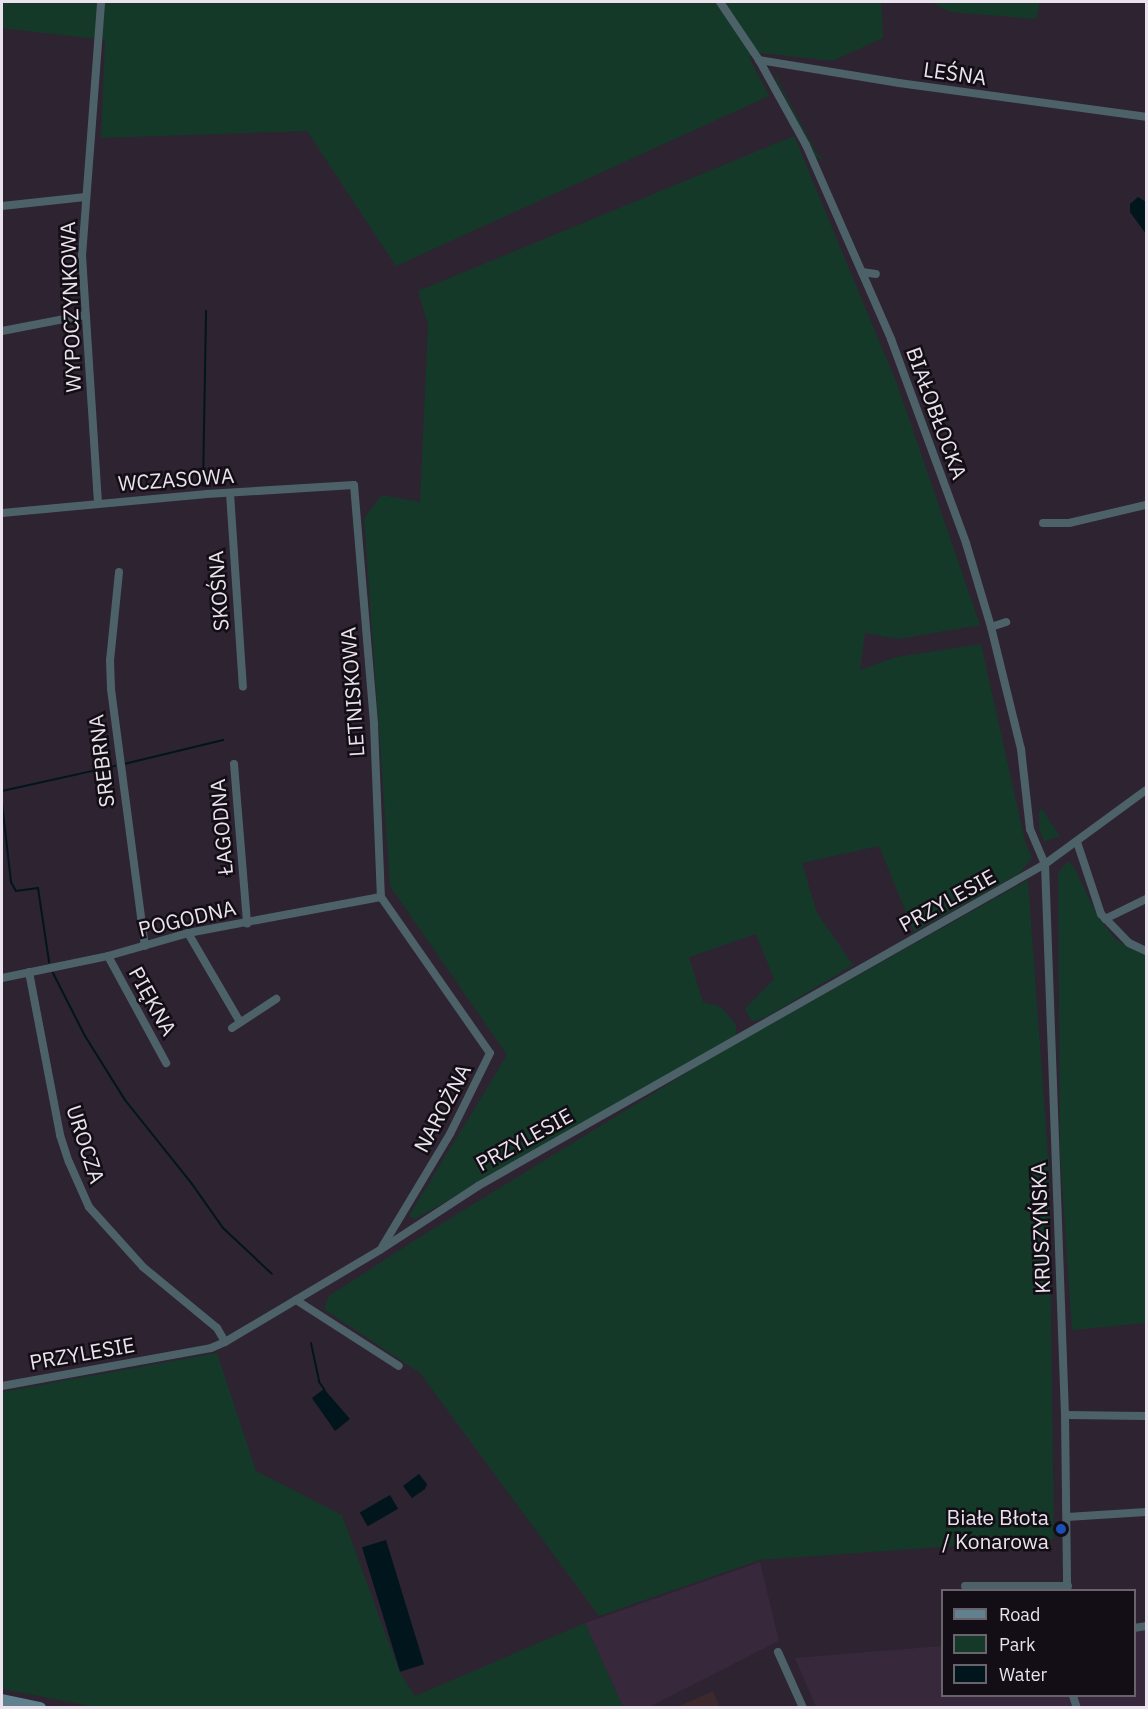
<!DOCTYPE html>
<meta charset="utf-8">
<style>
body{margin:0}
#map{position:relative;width:1148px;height:1709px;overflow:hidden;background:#2d2331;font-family:"IBM Plex Sans",sans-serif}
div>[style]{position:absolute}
.commercial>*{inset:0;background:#3c282d}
.built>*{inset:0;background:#37283c}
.green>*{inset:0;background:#153929}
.water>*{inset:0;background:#00151c;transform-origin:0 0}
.stream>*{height:2px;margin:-1px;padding:0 1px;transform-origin:1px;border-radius:1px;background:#00151c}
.street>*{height:8px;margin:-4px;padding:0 4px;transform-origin:4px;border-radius:4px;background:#4d6169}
.secondary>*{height:12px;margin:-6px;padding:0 6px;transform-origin:6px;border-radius:6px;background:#61818e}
.dots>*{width:16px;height:16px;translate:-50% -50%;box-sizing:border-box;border:3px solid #130e15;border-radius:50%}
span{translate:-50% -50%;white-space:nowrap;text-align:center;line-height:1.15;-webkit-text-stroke:5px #130e15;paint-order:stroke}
.street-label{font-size:21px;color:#eae2ec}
.poi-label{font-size:21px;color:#eae2ec}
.right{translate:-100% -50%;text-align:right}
.frame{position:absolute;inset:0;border:3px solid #eae2ec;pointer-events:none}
.legend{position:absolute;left:941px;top:1589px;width:195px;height:108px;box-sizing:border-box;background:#130e15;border:2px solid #69636b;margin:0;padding:8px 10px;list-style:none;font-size:18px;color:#eae2ec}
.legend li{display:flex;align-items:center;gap:12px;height:30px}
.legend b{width:30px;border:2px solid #69636b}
</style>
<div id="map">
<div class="commercial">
<i style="clip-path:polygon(713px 1691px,720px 1707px,677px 1707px)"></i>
</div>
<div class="built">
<i style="clip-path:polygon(760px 1562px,779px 1641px,649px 1707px,623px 1707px,585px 1623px)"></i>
<i style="clip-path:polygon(1146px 1622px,1146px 1707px,816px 1707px,795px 1658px,942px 1646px,942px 1696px,1134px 1696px,1135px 1623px)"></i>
</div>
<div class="green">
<i style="clip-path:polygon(2px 2px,881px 2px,883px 38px,832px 61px,761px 53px,749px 57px,769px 96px,396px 266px,307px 131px,101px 138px,105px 40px,2px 28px)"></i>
<i style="clip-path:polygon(931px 2px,1040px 2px,1036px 19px,950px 12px)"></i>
<i style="clip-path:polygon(777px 70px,778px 80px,816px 152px,825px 161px,816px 157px,776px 80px)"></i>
<i style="clip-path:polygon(794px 136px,897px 384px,980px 625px,898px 639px,865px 633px,860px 670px,896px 657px,981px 644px,1025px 841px,1032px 858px,1019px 874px,914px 932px,879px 846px,802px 863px,817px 913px,853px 965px,768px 1016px,752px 1022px,745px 1009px,774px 979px,756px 934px,689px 957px,703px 1002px,721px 1007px,736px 1025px,736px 1035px,702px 1063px,1028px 880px,1048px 1156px,1060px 1153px,1058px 873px,1068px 861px,1074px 867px,1097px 915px,1116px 940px,1146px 954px,1146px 1323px,1072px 1330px,1060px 1153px,1049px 1157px,1054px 1539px,760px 1560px,599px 1616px,420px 1373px,324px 1309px,329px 1296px,420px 1237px,701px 1064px,698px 1059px,415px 1219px,409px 1216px,507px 1055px,390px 886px,364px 518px,382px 495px,420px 502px,428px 325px,418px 291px)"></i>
<i style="clip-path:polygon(1042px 809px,1060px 836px,1045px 841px,1047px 849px,1039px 828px,1039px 812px)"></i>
<i style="clip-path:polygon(217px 1353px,256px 1471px,342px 1515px,400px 1673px,415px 1696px,585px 1623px,623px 1707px,101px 1708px,2px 1689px,2px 1392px)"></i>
</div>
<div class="water">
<i style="clip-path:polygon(1138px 197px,1146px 202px,1146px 234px,1130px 212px,1130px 204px)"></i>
<i style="clip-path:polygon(324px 1389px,350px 1419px,335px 1431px,312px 1398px)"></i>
<i style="clip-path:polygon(419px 1474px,427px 1484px,425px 1489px,412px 1498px,403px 1486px)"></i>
<i style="left:390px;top:1495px;width:16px;height:35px;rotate:60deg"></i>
<i style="left:386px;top:1540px;width:130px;height:25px;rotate:73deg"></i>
</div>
<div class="stream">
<i style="left:203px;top:486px;width:175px;rotate:-89deg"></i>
<i style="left:124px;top:764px;width:102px;rotate:-13.6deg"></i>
<i style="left:2px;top:791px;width:116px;rotate:-12.5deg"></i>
<i style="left:2px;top:803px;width:80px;rotate:83.5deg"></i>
<i style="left:11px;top:882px;width:10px;rotate:61deg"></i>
<i style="left:16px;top:891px;width:22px;rotate:-8deg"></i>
<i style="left:38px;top:888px;width:75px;rotate:81.5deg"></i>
<i style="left:53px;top:973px;width:71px;rotate:63.1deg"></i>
<i style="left:85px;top:1036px;width:75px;rotate:58deg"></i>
<i style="left:125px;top:1100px;width:107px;rotate:51.4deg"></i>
<i style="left:192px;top:1184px;width:54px;rotate:54.8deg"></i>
<i style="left:223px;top:1228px;width:67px;rotate:43.2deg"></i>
<i style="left:311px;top:1343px;width:40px;rotate:78deg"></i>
<i style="left:319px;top:1382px;width:9px;rotate:54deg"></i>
</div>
<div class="street">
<i style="left:720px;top:2px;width:70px;rotate:56.1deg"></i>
<i style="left:759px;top:60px;width:97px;rotate:61.1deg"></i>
<i style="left:806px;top:145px;width:212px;rotate:66.3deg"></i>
<i style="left:891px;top:339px;width:217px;rotate:69.8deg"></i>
<i style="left:966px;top:543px;width:88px;rotate:73.4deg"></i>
<i style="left:991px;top:627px;width:126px;rotate:76.2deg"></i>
<i style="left:1021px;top:749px;width:81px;rotate:83.6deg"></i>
<i style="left:1030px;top:829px;width:38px;rotate:67deg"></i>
<i style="left:1045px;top:864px;width:551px;rotate:87.92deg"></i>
<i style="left:1065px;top:1415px;width:175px;rotate:89.3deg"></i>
<i style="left:759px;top:60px;width:142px;rotate:9.3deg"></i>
<i style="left:899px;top:83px;width:249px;rotate:7.8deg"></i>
<i style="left:2px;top:206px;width:84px;rotate:-6.1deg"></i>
<i style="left:862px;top:272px;width:14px;rotate:8deg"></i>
<i style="left:2px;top:331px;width:85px;rotate:-10.9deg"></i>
<i style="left:230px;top:493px;width:194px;rotate:86.2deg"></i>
<i style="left:98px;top:503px;width:248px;rotate:-93.7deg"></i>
<i style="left:82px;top:256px;width:255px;rotate:-85.7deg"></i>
<i style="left:2px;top:513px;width:206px;rotate:-5.3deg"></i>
<i style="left:207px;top:494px;width:147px;rotate:-3.5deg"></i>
<i style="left:354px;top:485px;width:241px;rotate:85.2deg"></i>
<i style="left:374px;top:725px;width:172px;rotate:87.7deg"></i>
<i style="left:1043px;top:523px;width:26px"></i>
<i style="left:1069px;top:523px;width:79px;rotate:-13.2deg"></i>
<i style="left:119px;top:572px;width:88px;rotate:95.8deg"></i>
<i style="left:110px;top:660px;width:29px;rotate:88deg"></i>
<i style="left:111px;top:689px;width:259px;rotate:82.5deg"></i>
<i style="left:991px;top:627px;width:16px;rotate:-18deg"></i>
<i style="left:234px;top:764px;width:160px;rotate:85.3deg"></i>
<i style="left:1077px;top:842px;width:76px;rotate:71.6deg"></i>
<i style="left:1101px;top:914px;width:40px;rotate:46deg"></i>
<i style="left:1129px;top:943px;width:19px;rotate:25deg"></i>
<i style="left:381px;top:897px;width:190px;rotate:55.1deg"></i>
<i style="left:490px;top:1053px;width:90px;rotate:116.3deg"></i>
<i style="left:450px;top:1134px;width:132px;rotate:121deg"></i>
<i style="left:1105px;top:919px;width:46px;rotate:-26deg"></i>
<i style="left:188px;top:933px;width:103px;rotate:59.7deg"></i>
<i style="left:108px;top:956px;width:122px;rotate:61.5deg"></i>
<i style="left:29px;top:972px;width:166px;rotate:79.2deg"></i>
<i style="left:60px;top:1135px;width:28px;rotate:72deg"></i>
<i style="left:69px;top:1162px;width:49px;rotate:66deg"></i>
<i style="left:89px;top:1207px;width:81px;rotate:48deg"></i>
<i style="left:143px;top:1267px;width:96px;rotate:39.5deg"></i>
<i style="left:217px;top:1328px;width:16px;rotate:60deg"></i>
<i style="left:2px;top:978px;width:108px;rotate:-11.7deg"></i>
<i style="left:108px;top:956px;width:83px;rotate:-16deg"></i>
<i style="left:188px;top:933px;width:196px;rotate:-10.6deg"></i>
<i style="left:232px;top:1028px;width:53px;rotate:-33.4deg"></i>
<i style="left:296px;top:1300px;width:122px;rotate:32.7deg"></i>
<i style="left:2px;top:1386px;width:212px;rotate:-10.3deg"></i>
<i style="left:211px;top:1348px;width:15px;rotate:-23deg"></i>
<i style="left:225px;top:1342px;width:180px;rotate:-30.7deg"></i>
<i style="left:380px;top:1250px;width:117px;rotate:-33.1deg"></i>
<i style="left:478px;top:1186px;width:652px;rotate:-29.59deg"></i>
<i style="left:1045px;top:864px;width:125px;rotate:-36.2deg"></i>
<i style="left:1065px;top:1415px;width:81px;rotate:0.7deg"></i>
<i style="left:1067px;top:1517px;width:79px;rotate:-3.6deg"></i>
<i style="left:965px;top:1586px;width:103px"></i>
<i style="left:1134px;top:1628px;width:12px;rotate:-9deg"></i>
<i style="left:778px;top:1652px;width:61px;rotate:65.9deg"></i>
<i style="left:1073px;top:1696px;width:13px;rotate:72deg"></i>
</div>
<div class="secondary">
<i style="left:2px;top:1700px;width:39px;rotate:12deg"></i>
</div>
<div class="dots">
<i style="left:1061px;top:1529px;background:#1a4fb4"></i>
</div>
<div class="street-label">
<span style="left:955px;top:73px;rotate:8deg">LEŚNA</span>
<span style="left:70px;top:307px;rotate:-92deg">WYPOCZYNKOWA</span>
<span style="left:937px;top:413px;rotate:70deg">BIAŁOBŁOCKA</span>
<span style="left:176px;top:479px;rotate:-4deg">WCZASOWA</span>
<span style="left:218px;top:591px;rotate:-94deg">SKOŚNA</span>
<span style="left:352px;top:692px;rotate:-94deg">LETNISKOWA</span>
<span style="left:101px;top:761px;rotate:-97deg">SREBRNA</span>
<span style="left:221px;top:827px;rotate:-95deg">ŁAGODNA</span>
<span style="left:947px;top:900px;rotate:-29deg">PRZYLESIE</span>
<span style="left:187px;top:918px;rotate:-13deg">POGODNA</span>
<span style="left:153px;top:1001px;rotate:61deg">PIĘKNA</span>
<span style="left:442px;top:1108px;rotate:-62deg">NAROŻNA</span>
<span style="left:524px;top:1139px;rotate:-29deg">PRZYLESIE</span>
<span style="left:86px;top:1144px;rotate:72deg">UROCZA</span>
<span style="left:1040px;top:1228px;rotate:-92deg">KRUSZYŃSKA</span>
<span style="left:82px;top:1353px;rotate:-10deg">PRZYLESIE</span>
</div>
<div class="poi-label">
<span class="right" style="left:1049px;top:1529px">Białe Błota<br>/ Konarowa</span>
</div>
<div class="frame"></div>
<ul class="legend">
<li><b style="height:8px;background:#61818e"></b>Road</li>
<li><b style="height:16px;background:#153929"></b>Park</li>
<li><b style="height:16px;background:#00151c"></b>Water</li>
</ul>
</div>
